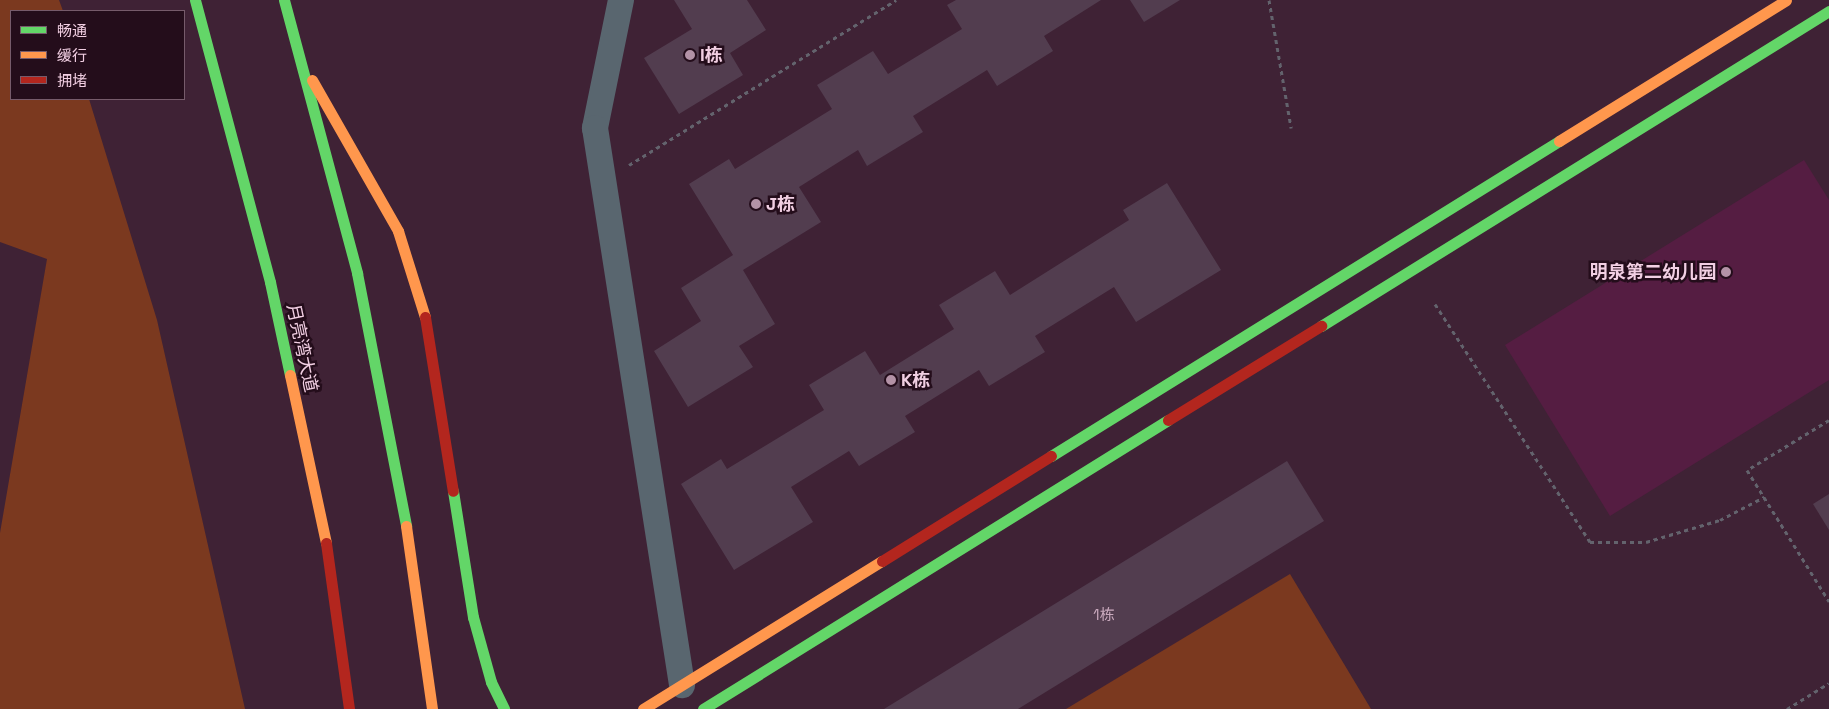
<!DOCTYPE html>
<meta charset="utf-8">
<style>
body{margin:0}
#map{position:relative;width:1829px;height:709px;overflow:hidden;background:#3f2235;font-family:"Space Grotesk","Noto Sans SC",sans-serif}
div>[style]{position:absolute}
.built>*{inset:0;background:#551d42}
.green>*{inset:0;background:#7b391f}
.building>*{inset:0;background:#523d4f}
.path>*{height:3px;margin-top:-1.5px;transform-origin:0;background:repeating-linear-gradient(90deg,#63636d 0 4px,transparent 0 8px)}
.street>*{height:26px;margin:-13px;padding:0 13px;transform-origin:13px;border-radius:13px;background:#59666f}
.fast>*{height:11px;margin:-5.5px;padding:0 5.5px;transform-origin:5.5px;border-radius:5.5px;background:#63d668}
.slow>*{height:11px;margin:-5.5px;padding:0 5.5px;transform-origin:5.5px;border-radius:5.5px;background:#ff974d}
.jam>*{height:11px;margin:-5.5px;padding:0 5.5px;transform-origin:5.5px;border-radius:5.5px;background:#b3261e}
.dots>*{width:14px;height:14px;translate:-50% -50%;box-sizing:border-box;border:2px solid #240d1b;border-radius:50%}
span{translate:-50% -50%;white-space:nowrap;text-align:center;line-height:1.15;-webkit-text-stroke:5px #240d1b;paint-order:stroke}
.number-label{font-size:15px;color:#caaabe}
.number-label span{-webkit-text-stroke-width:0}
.poi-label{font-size:18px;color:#f2cfe3;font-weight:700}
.left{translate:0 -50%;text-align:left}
.right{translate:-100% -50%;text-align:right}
.street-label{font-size:18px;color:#f2cfe3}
.legend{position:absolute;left:10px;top:10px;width:175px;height:90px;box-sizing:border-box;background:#240d1b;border:1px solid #765b6b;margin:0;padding:6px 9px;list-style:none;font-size:15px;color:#f2cfe3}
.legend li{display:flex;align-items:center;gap:10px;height:25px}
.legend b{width:25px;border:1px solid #765b6b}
</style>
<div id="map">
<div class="built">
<i style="clip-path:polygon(1804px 160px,1829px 200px,1829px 380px,1610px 516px,1505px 345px)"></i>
</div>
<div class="green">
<i style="clip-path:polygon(0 0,59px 0,63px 11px,11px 11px,11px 99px,89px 99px,157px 320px,245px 709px,0 709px,0 533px,47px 259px,0 242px)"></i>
<i style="clip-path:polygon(1290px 574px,1371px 709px,1066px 709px)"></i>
</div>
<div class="building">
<i style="clip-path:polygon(674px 0,747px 0,766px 30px,730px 53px,743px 75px,679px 114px,644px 58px,692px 29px)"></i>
<i style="clip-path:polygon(956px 0,1101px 0,1044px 36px,1053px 51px,997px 86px,987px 70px,913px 116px,923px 132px,867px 166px,858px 150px,799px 187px,821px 222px,743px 270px,775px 324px,739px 346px,753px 367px,688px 407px,654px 351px,701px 321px,681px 288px,733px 255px,689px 184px,729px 159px,735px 169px,832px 109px,817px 85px,873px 51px,888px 74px,962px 29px,947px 5px)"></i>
<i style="clip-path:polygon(1130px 0,1180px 0,1144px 22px)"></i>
<i style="clip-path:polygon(1167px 183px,1221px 270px,1136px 322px,1114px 287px,1035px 336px,1045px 352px,989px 386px,979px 370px,905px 416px,915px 432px,859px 466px,849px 451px,791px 487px,813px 522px,734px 570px,681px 484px,721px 459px,727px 469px,824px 410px,809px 385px,865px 351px,880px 375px,954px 329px,939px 305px,995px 271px,1010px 295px,1129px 220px,1123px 210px)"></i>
<i style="clip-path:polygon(1287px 461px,1324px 521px,1018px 709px,884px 709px)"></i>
<i style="clip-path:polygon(1829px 494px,1829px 530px,1813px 504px)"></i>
</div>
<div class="path">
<i style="left:1269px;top:0;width:130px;rotate:80.2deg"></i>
<i style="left:629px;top:165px;width:314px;rotate:-31.7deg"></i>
<i style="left:1435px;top:304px;width:284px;rotate:56.9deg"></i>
<i style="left:1590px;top:542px;width:56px"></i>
<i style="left:1646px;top:542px;width:77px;rotate:-16.6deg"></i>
<i style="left:1720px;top:520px;width:50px;rotate:-27.6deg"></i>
<i style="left:1829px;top:420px;width:96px;rotate:148.6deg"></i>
<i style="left:1747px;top:470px;width:155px;rotate:58deg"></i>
<i style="left:1787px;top:709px;width:49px;rotate:-31.8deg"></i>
</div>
<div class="street">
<i style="left:621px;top:0;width:131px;rotate:101.5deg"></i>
<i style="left:595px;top:128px;width:564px;rotate:81.12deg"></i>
</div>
<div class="fast">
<i style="left:195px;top:0;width:292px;rotate:75.1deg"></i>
<i style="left:270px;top:282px;width:95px;rotate:77.9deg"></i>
<i style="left:284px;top:0;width:283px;rotate:75deg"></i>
<i style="left:357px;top:273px;width:258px;rotate:79deg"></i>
<i style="left:1321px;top:326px;width:598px;rotate:-31.8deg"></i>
<i style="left:1051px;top:456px;width:598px;rotate:-31.8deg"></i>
<i style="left:453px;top:491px;width:128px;rotate:81deg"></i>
<i style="left:473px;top:617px;width:67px;rotate:74.5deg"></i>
<i style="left:491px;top:682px;width:30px;rotate:64deg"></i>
<i style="left:703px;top:709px;width:547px;rotate:-31.86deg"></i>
</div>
<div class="slow">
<i style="left:312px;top:80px;width:174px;rotate:60.3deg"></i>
<i style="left:398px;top:231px;width:90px;rotate:72.6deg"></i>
<i style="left:1559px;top:141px;width:267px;rotate:-31.8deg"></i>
<i style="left:290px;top:375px;width:172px;rotate:77.9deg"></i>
<i style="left:406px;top:526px;width:185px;rotate:81.9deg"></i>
<i style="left:643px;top:709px;width:281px;rotate:-31.8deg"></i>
</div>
<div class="jam">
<i style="left:425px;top:317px;width:176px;rotate:80.9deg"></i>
<i style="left:1168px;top:420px;width:180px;rotate:-31.6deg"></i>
<i style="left:326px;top:543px;width:168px;rotate:82.1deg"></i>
<i style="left:882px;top:561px;width:199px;rotate:-31.9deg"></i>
</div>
<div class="dots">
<i style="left:690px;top:55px;background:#b392a6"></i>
<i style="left:756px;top:204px;background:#b392a6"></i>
<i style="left:1726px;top:272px;background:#b392a6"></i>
<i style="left:891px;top:380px;background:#b392a6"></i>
</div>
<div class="number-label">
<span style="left:1104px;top:615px">1栋</span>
</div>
<div class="poi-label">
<span class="left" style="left:700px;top:55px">I栋</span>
<span class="left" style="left:766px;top:204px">J栋</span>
<span class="right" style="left:1716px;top:272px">明泉第二幼儿园</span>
<span class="left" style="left:901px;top:380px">K栋</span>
</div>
<div class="street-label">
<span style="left:302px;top:348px;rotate:78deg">月亮湾大道</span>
</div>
<ul class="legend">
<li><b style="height:6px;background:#63d668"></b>畅通</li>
<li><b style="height:6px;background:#ff974d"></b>缓行</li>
<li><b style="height:6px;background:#b3261e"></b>拥堵</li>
</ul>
</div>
